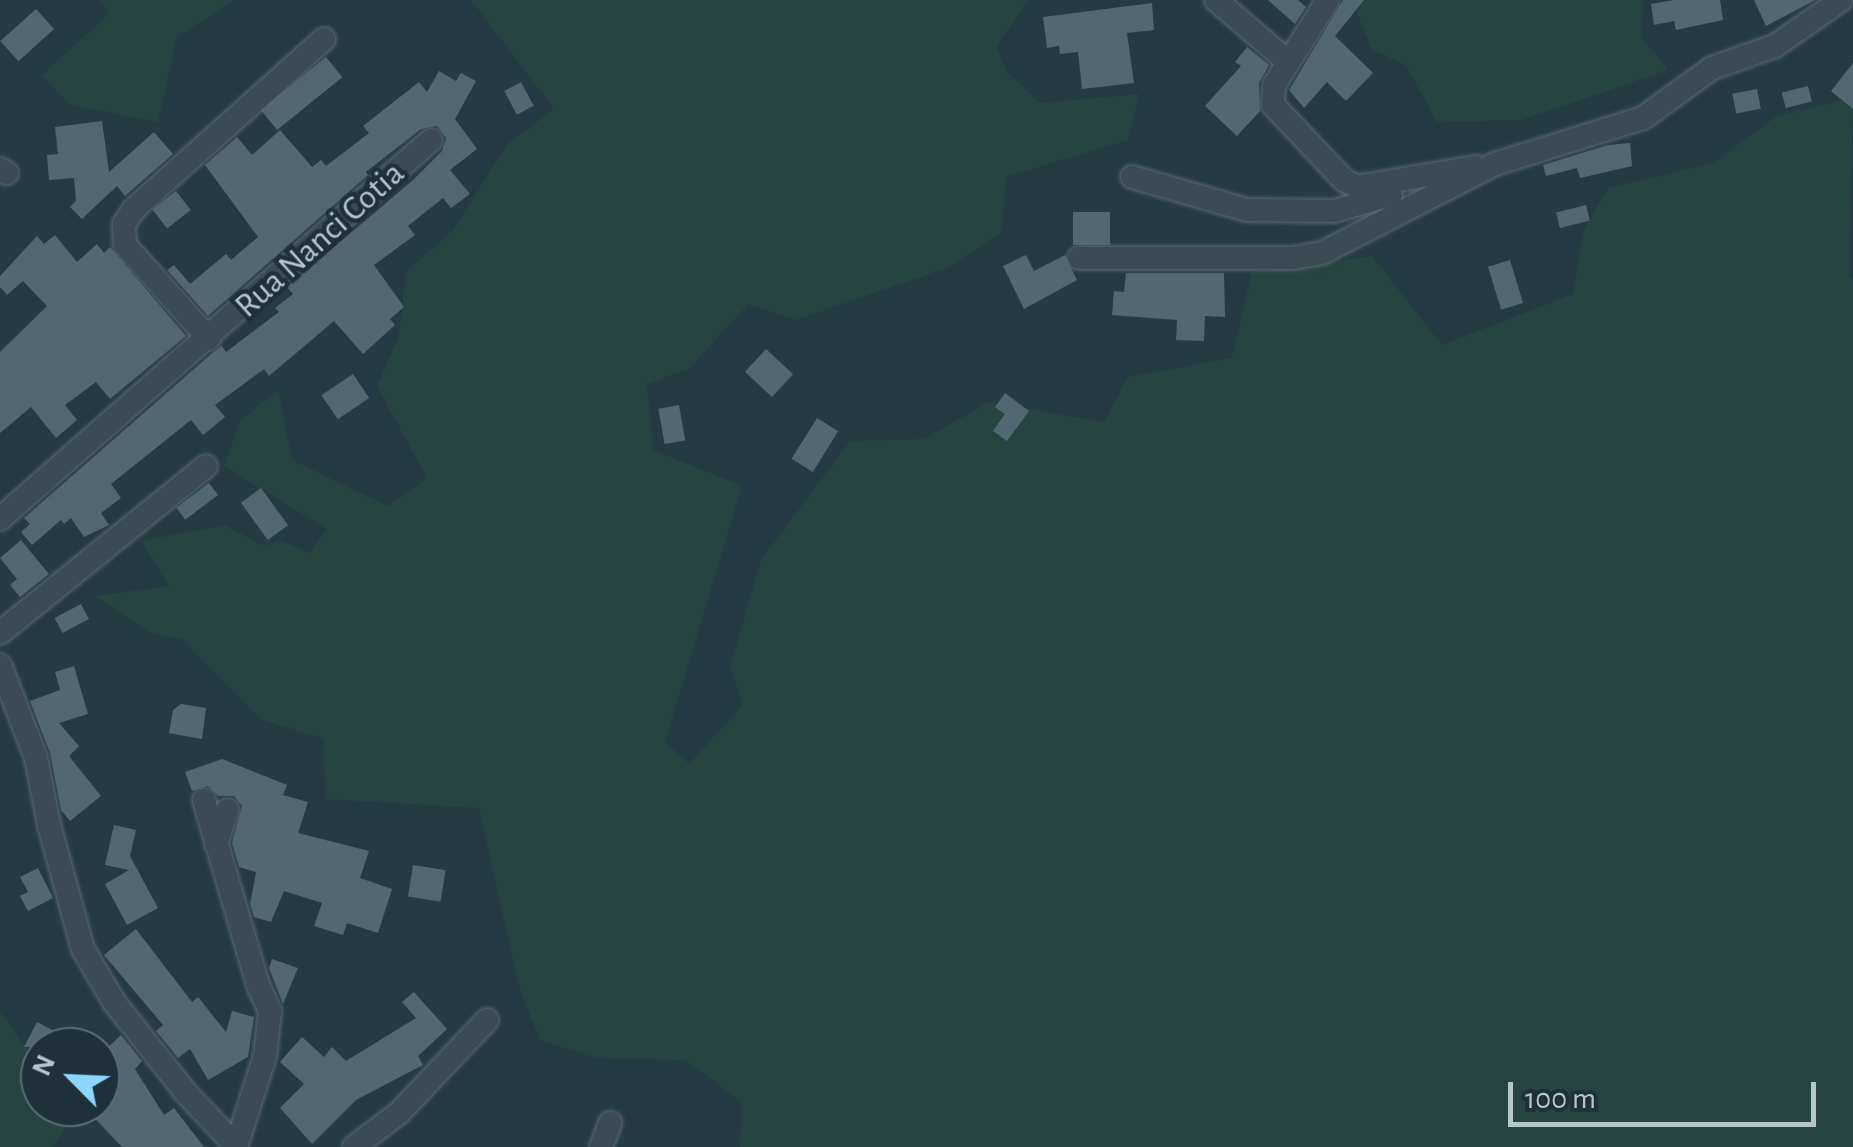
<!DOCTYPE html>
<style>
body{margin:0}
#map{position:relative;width:1853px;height:1147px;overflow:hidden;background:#253b44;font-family:"Alegreya Sans",sans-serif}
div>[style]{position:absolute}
.green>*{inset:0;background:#274540}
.building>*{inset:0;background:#516871;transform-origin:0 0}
.roads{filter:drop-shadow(0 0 2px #586971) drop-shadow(0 0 2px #586971)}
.minor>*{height:22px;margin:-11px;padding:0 11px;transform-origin:11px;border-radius:11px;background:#3a4b53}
span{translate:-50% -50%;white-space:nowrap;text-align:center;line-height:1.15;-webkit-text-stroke:9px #1e3139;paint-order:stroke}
.street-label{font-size:35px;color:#b7c6cd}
.north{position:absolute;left:20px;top:1027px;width:100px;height:100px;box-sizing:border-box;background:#1e3139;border:2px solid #5b6d74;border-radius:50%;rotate:294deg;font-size:28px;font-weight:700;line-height:40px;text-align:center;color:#b7c6cd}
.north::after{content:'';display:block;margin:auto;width:35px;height:45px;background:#8bd7fe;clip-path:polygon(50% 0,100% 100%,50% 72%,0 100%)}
.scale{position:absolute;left:1508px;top:1082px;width:308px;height:45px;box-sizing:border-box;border:5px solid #b7c6cd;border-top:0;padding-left:12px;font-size:30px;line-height:35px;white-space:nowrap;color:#b7c6cd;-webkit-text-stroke:8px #1e3139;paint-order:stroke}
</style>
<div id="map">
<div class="green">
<i style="clip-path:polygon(100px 0,234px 0,177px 37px,158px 122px,70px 105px,42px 75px,110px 13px)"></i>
<i style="clip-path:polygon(471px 0,1029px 0,996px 46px,1007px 72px,1040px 103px,1139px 94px,1128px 140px,1006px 177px,1001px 233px,949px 267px,796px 320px,748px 304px,689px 369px,647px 384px,653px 450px,742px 486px,665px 742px,689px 764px,743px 705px,730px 667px,761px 560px,850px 441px,924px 439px,989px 402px,1104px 422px,1128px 377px,1232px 358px,1252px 272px,1372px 256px,1442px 345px,1573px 294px,1584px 230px,1608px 188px,1713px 163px,1777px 116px,1853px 98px,1849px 278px,1853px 279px,1853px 1147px,740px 1147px,742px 1102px,685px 1060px,596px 1058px,540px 1040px,520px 990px,479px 808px,325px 799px,324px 739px,261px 719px,182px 639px,150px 633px,95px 596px,169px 586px,141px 541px,225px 525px,264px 546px,280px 540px,309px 553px,327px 529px,224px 466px,240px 421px,278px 390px,292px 460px,388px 506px,427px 478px,377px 386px,399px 335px,406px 272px,452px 231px,508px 144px,554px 109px)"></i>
<i style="clip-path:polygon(1352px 0,1643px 0,1641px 36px,1668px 70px,1522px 120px,1437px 122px,1406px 65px,1372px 50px)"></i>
<i style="clip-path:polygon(0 1012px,40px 1066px,40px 1107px,70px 1107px,75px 1113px,52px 1147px,0 1147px)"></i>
</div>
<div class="building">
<i style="clip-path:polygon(1268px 0,1298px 0,1306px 7px,1295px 24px)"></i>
<i style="clip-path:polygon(1343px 0,1364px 0,1335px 36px,1373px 73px,1346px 101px,1327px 82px,1304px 108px,1289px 90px)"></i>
<i style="clip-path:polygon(1674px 0,1720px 0,1723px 20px,1676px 30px,1674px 21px,1654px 25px,1651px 4px)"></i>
<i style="clip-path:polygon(1754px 0,1815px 0,1766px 26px)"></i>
<i style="clip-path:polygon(1152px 3px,1154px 30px,1127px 33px,1134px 83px,1082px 89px,1078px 52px,1060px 54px,1059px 46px,1047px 48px,1043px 17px)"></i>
<i style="left:36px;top:9px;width:27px;height:48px;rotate:48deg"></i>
<i style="clip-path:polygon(1247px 47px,1269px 65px,1259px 83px,1260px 111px,1237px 136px,1205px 106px,1241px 66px,1235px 62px)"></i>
<i style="left:326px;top:57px;width:26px;height:84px;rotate:51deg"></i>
<i style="clip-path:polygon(1853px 63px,1853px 109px,1831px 91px)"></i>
<i style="clip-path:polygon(439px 71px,456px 81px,461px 73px,476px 81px,455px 119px,477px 149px,450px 170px,470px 194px,451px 208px,443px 198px,408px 226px,415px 235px,374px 265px,404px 307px,390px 319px,395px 325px,363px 354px,334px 321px,269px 376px,264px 369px,215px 405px,225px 417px,203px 435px,191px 420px,111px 484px,121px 498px,101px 513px,109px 525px,84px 537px,71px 518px,64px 524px,61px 520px,32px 545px,21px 532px,30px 524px,24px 518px,211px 354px,222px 346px,226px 352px,279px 312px,275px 308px,293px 294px,287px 287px,413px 180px,442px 151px,446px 138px,437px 126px,421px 129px,366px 172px,368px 175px,208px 316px,167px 270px,174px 265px,190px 284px,226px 254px,231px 260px,258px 237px,205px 165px,237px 137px,252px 155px,280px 130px,312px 167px,321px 160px,326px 166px,369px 133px,363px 126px,419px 82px,427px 92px)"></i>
<i style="left:521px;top:82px;width:27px;height:19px;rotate:62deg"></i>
<i style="left:1808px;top:86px;width:16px;height:27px;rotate:76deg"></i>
<i style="left:1757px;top:89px;width:20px;height:25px;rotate:79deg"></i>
<i style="clip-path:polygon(102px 121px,109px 172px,154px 132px,173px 154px,125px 196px,117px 186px,82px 219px,70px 207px,76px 201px,74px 178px,49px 180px,47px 155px,58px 154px,55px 127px)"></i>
<i style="clip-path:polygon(1630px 143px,1632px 166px,1580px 178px,1577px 168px,1546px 176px,1543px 165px,1608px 145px)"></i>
<i style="left:176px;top:191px;width:24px;height:30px;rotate:52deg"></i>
<i style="left:1586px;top:205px;width:16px;height:31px;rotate:76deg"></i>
<i style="left:1073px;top:212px;width:37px;height:33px"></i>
<i style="clip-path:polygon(55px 235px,77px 262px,97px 244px,104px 253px,110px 247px,186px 336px,110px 399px,96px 382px,65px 405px,77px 420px,56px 438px,31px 407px,0 433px,0 352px,47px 306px,23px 281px,7px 295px,0 287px,0 276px,37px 236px,44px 244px)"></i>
<i style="clip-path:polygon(1026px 255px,1034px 271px,1065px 255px,1077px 280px,1024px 309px,1003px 266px)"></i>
<i style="left:1510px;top:260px;width:45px;height:23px;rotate:73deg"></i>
<i style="clip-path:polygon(1126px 273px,1224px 273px,1225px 317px,1205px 316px,1204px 341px,1176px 340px,1177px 320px,1112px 315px,1114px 291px,1124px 292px)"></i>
<i style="left:766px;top:349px;width:37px;height:31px;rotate:43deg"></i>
<i style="left:353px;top:374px;width:29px;height:38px;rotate:56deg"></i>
<i style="clip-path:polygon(1005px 393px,1029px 411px,1007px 441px,993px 431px,1005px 414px,995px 407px)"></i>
<i style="left:679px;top:405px;width:36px;height:21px;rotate:80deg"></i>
<i style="left:817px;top:418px;width:25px;height:48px;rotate:32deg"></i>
<i style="left:209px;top:483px;width:15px;height:41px;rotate:53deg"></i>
<i style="left:261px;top:488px;width:46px;height:25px;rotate:54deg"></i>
<i style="clip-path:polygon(21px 540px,49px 574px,20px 597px,10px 585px,17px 579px,0 558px)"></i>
<i style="left:81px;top:604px;width:17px;height:30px;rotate:62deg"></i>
<i style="clip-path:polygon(74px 666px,88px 714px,59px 723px,79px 746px,69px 756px,101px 796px,70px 821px,61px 810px,50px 753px,30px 701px,60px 690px,55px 672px)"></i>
<i style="clip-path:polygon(181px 704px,206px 708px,202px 739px,169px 733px,173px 710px)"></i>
<i style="clip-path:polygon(222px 759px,287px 785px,283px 795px,308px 802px,298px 833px,369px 851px,360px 878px,392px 889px,378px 933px,347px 923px,343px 935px,314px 926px,322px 903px,284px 891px,271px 922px,254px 917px,250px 904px,256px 872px,239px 867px,232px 843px,242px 806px,234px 796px,218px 796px,208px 786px,192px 791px,185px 772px)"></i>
<i style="clip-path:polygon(114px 825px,136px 830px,130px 856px,158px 908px,127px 925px,105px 884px,129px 870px,105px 865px)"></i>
<i style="left:413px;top:865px;width:33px;height:32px;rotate:9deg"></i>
<i style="clip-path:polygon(38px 868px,53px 898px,28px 911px,20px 896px,28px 892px,20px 877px)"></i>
<i style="clip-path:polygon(136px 929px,192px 1002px,198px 997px,226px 1032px,232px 1011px,254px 1017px,248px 1057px,208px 1080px,190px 1049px,178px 1058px,156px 1031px,163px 1025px,104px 955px)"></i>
<i style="clip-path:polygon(272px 959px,298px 968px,283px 1004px,269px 968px)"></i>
<i style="clip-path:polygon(414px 992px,447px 1029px,418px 1056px,423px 1065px,356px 1100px,312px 1144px,280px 1108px,304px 1084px,280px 1062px,302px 1037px,324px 1057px,332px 1047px,346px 1061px,416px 1018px,402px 1002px)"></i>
<i style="clip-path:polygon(37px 1022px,85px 1047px,24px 1047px)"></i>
<i style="clip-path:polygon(121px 1035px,142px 1061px,135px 1069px,164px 1115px,174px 1108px,204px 1147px,122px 1147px,84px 1107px,100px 1107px,100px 1086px,108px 1062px,100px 1055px)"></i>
</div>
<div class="roads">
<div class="minor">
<i style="left:1216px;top:0;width:94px;rotate:40.7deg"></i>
<i style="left:1328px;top:0;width:101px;rotate:122.4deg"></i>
<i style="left:1274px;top:85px;width:20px;rotate:93deg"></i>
<i style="left:1273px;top:105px;width:103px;rotate:46.6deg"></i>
<i style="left:1344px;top:180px;width:15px;rotate:28deg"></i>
<i style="left:1357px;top:187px;width:121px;rotate:-9.5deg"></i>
<i style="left:0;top:169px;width:8px;rotate:30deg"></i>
<i style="left:1132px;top:177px;width:120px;rotate:16deg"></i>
<i style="left:1247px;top:210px;width:87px;rotate:0.7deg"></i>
<i style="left:1334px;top:211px;width:59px;rotate:-15.7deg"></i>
<i style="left:1079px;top:258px;width:214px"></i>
<i style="left:1293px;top:258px;width:29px;rotate:-10deg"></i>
<i style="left:1322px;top:253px;width:195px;rotate:-27.2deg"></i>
<i style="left:1495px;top:164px;width:155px;rotate:-17.3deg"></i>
<i style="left:1643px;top:118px;width:85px;rotate:-35.9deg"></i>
<i style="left:1712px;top:68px;width:67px;rotate:-19.2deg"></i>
<i style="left:1775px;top:46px;width:80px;rotate:-34.9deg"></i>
<i style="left:209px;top:339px;width:126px;rotate:-131.8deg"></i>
<i style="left:125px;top:245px;width:21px;rotate:-93deg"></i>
<i style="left:124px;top:224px;width:18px;rotate:-56deg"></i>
<i style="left:134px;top:209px;width:255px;rotate:-41.8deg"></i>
<i style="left:0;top:519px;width:574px;rotate:-41.33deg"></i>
<i style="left:0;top:633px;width:265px;rotate:-39deg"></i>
<i style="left:0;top:665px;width:100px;rotate:68.8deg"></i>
<i style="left:36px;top:758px;width:68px;rotate:79deg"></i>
<i style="left:49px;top:825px;width:129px;rotate:74.7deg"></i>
<i style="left:83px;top:949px;width:61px;rotate:59.7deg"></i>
<i style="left:114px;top:1002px;width:116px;rotate:51.6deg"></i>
<i style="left:186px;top:1093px;width:74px;rotate:46.6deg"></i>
<i style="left:204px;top:800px;width:193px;rotate:73.7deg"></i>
<i style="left:258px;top:985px;width:29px;rotate:65deg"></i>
<i style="left:270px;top:1011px;width:45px;rotate:96.3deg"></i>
<i style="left:265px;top:1056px;width:96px;rotate:107.7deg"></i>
<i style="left:216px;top:844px;width:36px;rotate:-71deg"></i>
<i style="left:354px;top:1147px;width:56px;rotate:-37.1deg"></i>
<i style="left:399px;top:1113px;width:128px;rotate:-46.6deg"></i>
<i style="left:601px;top:1147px;width:26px;rotate:-69deg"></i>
</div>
</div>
<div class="street-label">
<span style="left:320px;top:240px;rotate:-42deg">Rua Nanci Cotia</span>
</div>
<div class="north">N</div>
<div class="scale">100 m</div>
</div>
